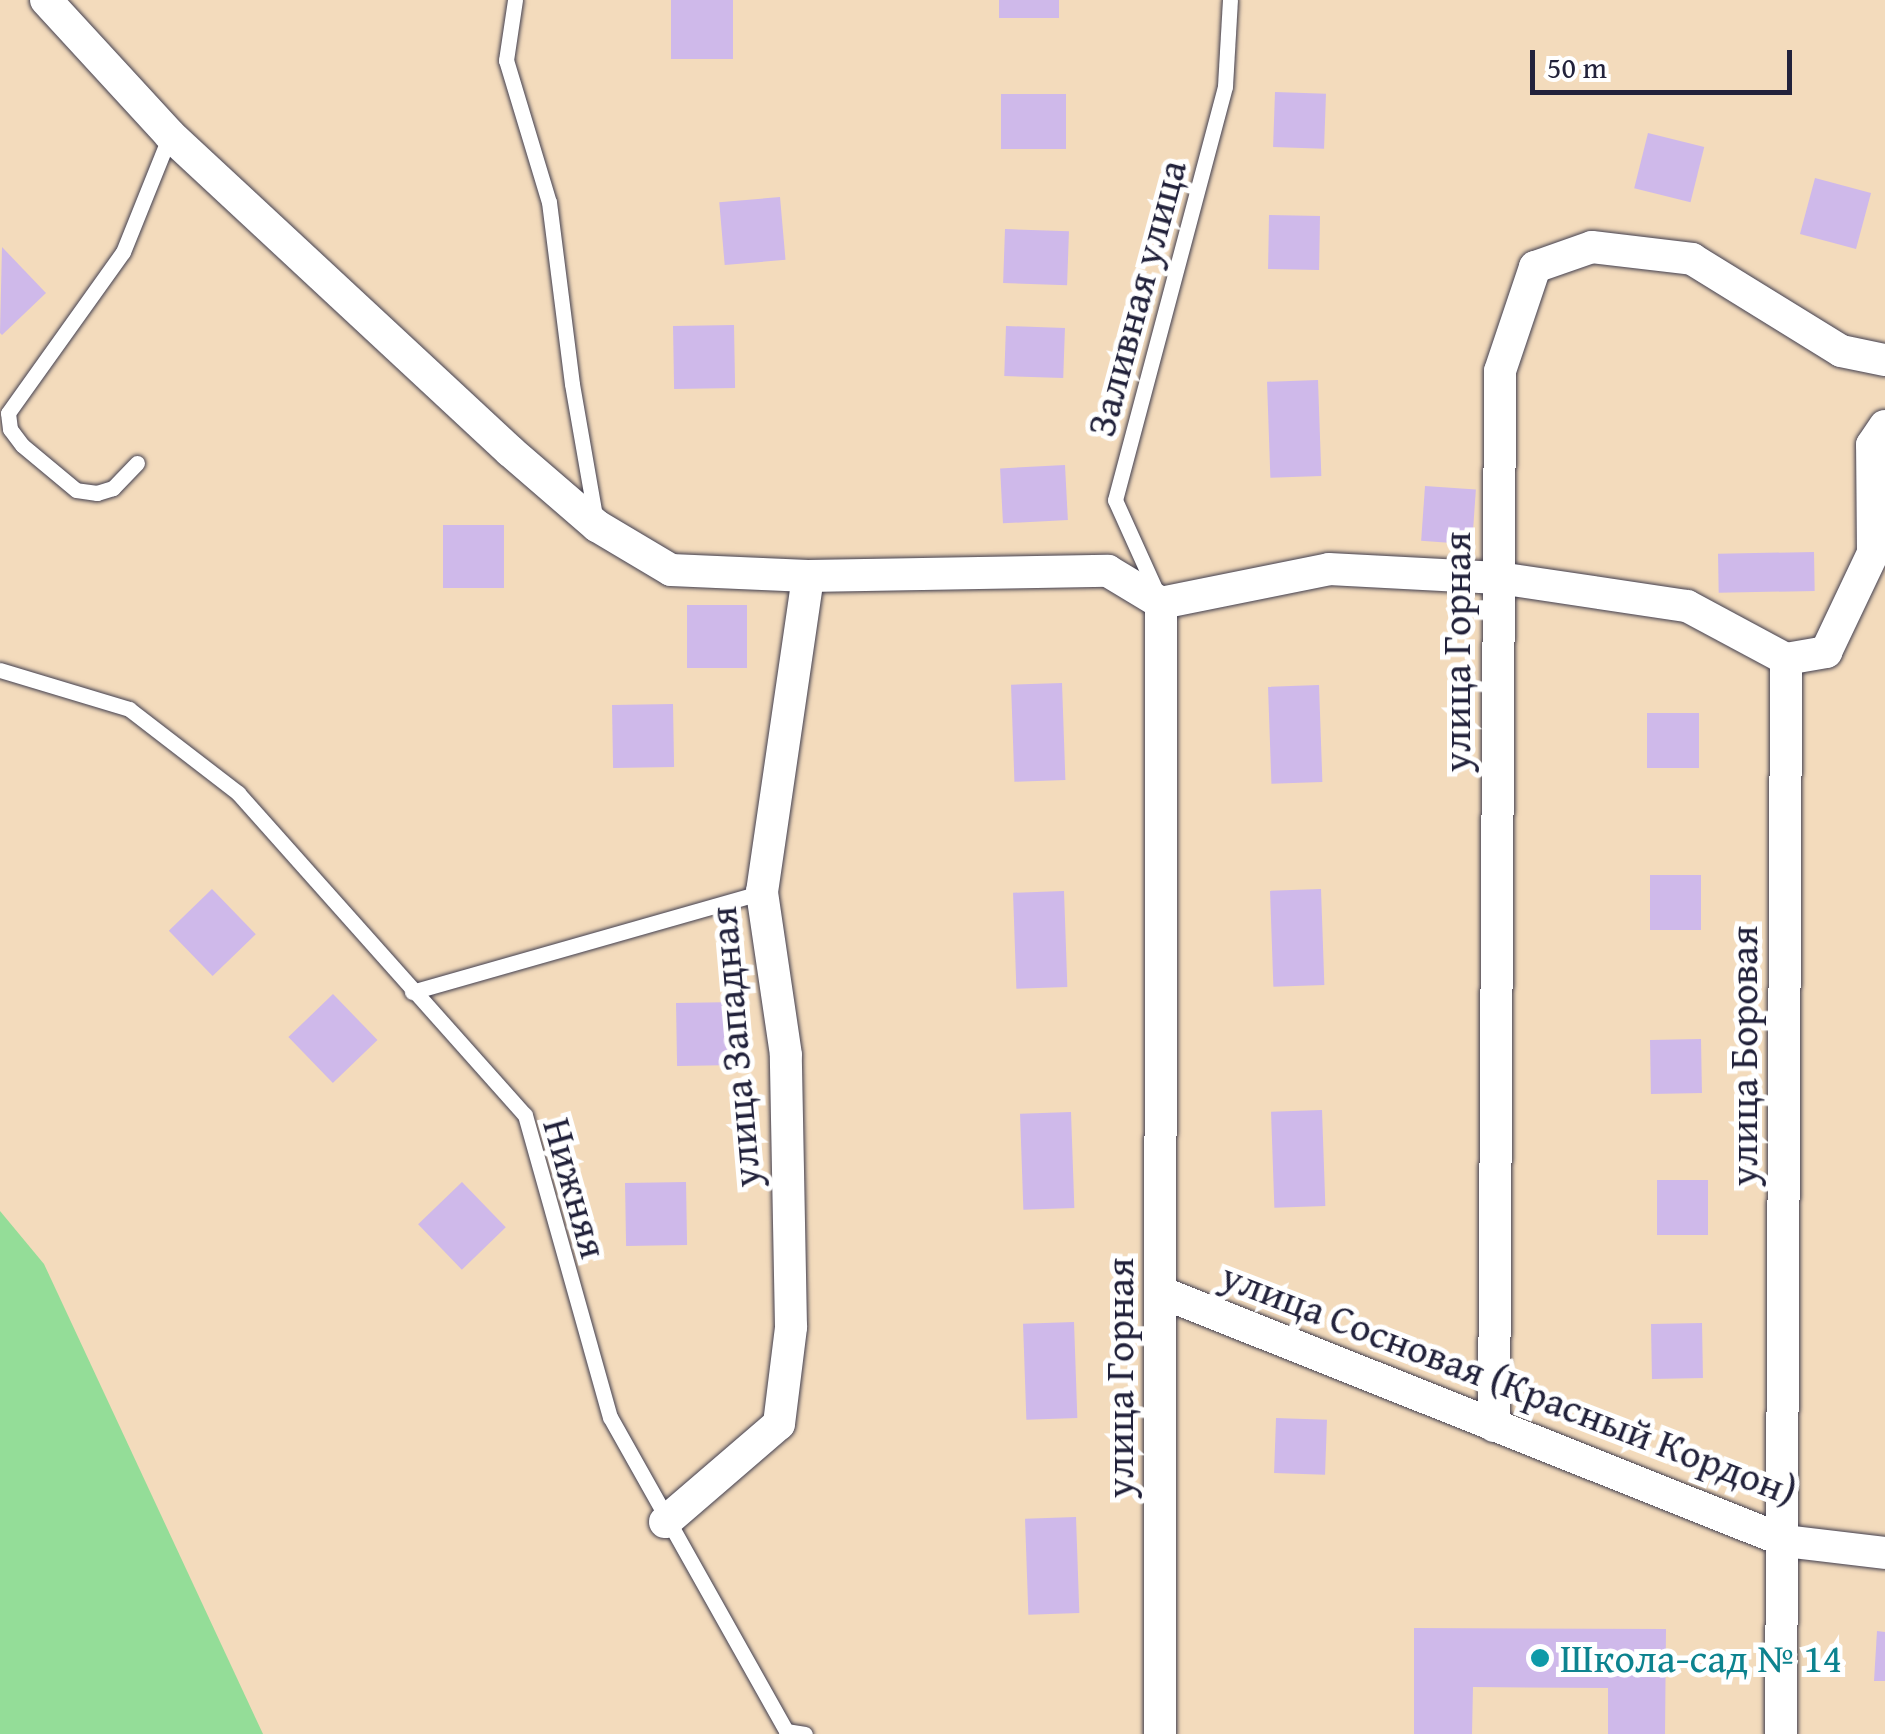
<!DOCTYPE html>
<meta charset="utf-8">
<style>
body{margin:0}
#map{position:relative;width:1885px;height:1734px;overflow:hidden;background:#f3dbbc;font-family:"Gentium Book Plus",serif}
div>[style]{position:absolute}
.green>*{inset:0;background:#94dd98}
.building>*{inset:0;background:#cfb9ea;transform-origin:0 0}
.roads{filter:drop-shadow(0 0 2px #413e4e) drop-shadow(0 0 2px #413e4e)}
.service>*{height:15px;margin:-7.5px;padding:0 7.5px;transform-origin:7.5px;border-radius:7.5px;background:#fff}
.minor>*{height:32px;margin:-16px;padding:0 16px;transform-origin:16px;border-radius:16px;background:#fff}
.dots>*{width:28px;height:28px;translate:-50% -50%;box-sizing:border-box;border:5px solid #fff;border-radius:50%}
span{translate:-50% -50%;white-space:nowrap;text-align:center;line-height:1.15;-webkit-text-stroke:10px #fff;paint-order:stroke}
.street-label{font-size:40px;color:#22223b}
.culture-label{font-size:40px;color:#0d838f}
.left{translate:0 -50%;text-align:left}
.scale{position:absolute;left:1530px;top:50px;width:262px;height:45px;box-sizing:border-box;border:5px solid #22223b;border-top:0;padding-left:12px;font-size:30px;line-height:35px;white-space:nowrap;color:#22223b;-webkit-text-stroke:8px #fff;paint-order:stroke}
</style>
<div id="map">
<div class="green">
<i style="clip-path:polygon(0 1211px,44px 1264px,263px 1734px,0 1734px)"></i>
</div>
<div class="building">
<i style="left:671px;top:0;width:62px;height:59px"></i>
<i style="left:999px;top:0;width:60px;height:18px"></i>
<i style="left:1275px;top:92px;width:51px;height:55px;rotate:2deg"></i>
<i style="left:1001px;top:94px;width:65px;height:55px"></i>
<i style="left:1648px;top:133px;width:58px;height:57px;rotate:14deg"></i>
<i style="left:1815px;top:178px;width:58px;height:58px;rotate:15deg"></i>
<i style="left:780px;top:197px;width:63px;height:61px;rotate:85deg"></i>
<i style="left:1269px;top:215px;width:51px;height:54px;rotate:1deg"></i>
<i style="left:1005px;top:229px;width:64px;height:54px;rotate:2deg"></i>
<i style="clip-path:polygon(2px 247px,46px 293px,2px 335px,0 333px)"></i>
<i style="left:734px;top:325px;width:63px;height:61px;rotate:89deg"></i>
<i style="left:1006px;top:326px;width:59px;height:50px;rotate:2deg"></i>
<i style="left:1318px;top:380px;width:96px;height:51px;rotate:88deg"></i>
<i style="left:1065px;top:465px;width:55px;height:65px;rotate:87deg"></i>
<i style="left:1425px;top:486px;width:51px;height:55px;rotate:4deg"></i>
<i style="left:443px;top:525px;width:61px;height:63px"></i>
<i style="left:1814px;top:552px;width:39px;height:96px;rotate:89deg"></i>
<i style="left:687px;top:605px;width:60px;height:63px"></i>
<i style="left:1062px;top:683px;width:97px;height:51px;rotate:88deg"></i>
<i style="left:1319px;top:685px;width:97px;height:51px;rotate:88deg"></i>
<i style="left:673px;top:704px;width:63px;height:61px;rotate:89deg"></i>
<i style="left:1699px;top:713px;width:55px;height:52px;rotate:90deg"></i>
<i style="left:1650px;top:875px;width:51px;height:55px"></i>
<i style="left:212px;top:889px;width:63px;height:60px;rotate:46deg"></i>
<i style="left:1321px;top:889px;width:96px;height:51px;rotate:88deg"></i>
<i style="left:1064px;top:891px;width:96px;height:51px;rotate:88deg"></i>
<i style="left:333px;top:994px;width:64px;height:62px;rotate:46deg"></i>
<i style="left:737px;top:1002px;width:63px;height:61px;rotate:89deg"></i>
<i style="left:1701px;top:1039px;width:54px;height:51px;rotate:89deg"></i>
<i style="left:1322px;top:1110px;width:96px;height:51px;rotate:88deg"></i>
<i style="left:1071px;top:1112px;width:96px;height:51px;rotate:88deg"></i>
<i style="left:1708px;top:1180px;width:55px;height:51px;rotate:90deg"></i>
<i style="left:462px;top:1182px;width:63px;height:61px;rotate:46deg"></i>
<i style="left:686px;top:1182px;width:63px;height:61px;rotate:89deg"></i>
<i style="left:1074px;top:1322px;width:96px;height:51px;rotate:88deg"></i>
<i style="left:1702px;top:1323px;width:55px;height:51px;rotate:89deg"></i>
<i style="left:1276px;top:1418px;width:51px;height:55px;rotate:2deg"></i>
<i style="left:1076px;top:1517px;width:96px;height:51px;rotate:88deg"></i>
<i style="clip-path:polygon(1414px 1628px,1666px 1629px,1665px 1734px,1608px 1734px,1608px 1688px,1473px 1687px,1472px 1734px,1414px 1734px)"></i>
<i style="clip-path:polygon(1877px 1631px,1885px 1632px,1885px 1681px,1874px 1681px)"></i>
</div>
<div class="roads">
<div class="service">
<i style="left:515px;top:0;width:61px;rotate:98.5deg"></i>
<i style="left:506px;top:60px;width:148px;rotate:73.2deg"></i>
<i style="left:549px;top:202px;width:183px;rotate:82.8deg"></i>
<i style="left:572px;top:384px;width:139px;rotate:80.1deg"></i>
<i style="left:137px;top:463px;width:35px;rotate:134deg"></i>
<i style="left:113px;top:488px;width:17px;rotate:163deg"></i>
<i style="left:97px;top:493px;width:21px;rotate:-172deg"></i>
<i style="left:76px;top:490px;width:70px;rotate:-140.2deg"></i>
<i style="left:22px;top:445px;width:20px;rotate:-127deg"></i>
<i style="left:10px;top:429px;width:16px;rotate:-97deg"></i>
<i style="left:8px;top:413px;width:198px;rotate:-54.5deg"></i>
<i style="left:123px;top:252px;width:126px;rotate:-68.1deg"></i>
<i style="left:1157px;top:593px;width:102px;rotate:-114.3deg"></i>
<i style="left:1115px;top:500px;width:428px;rotate:-75.1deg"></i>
<i style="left:1225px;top:86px;width:86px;rotate:-86.7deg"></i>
<i style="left:0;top:670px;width:135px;rotate:16.8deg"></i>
<i style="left:129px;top:709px;width:138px;rotate:37.6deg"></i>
<i style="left:238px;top:793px;width:431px;rotate:48.3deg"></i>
<i style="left:525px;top:1115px;width:314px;rotate:74.3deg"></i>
<i style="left:610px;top:1417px;width:360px;rotate:60.7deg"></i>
<i style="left:786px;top:1731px;width:19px;rotate:9deg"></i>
<i style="left:412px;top:992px;width:364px;rotate:-15.9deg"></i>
</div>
<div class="minor">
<i style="left:46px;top:0;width:183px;rotate:47.4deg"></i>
<i style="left:170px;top:135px;width:464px;rotate:42.9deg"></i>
<i style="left:510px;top:451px;width:115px;rotate:40.8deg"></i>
<i style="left:597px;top:526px;width:86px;rotate:30.7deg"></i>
<i style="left:671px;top:570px;width:137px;rotate:2.5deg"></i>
<i style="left:808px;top:576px;width:300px;rotate:-1deg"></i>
<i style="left:1108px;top:571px;width:62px;rotate:31.1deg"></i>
<i style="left:1161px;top:603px;width:171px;rotate:-11.4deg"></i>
<i style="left:1329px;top:569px;width:170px;rotate:3deg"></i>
<i style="left:1499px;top:578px;width:190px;rotate:8.5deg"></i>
<i style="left:1687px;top:606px;width:112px;rotate:28.2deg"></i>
<i style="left:1163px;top:1293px;width:670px;rotate:21.74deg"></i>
<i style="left:1785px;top:1541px;width:101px;rotate:6.8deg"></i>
<i style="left:1494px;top:1426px;width:1055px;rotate:-89.67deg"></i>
<i style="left:1500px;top:371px;width:110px;rotate:-71.4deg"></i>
<i style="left:1535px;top:267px;width:60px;rotate:-19.3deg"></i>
<i style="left:1592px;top:247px;width:101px;rotate:6.8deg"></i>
<i style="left:1692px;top:259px;width:175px;rotate:31.7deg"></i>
<i style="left:1841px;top:351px;width:45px;rotate:11.6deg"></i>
<i style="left:665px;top:1522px;width:150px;rotate:-40.7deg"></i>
<i style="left:779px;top:1424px;width:98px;rotate:-82.9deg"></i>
<i style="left:791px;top:1327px;width:272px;rotate:-91.1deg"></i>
<i style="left:786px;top:1055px;width:165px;rotate:-98.4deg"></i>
<i style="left:762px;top:892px;width:319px;rotate:-81.7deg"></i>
<i style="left:1160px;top:1734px;width:1131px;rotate:-89.95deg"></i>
<i style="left:1781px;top:1734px;width:1075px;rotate:-89.73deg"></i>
<i style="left:1786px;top:659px;width:41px;rotate:-9.9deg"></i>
<i style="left:1826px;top:652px;width:110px;rotate:-64.6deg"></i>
<i style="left:1873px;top:553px;width:108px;rotate:-90.5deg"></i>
<i style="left:1872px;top:445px;width:23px;rotate:-56deg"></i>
</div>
</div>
<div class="dots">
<i style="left:1540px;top:1658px;background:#0f9aa8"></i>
</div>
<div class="street-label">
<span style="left:1136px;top:298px;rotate:-75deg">Заливная улица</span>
<span style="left:1456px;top:652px;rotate:-90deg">улица Горная</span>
<span style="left:734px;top:1047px;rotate:-95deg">улица Западная</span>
<span style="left:1743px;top:1056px;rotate:-90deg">улица Боровая</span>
<span style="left:576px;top:1188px;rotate:74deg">Нижняя</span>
<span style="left:1119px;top:1378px;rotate:-90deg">улица Горная</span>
<span style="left:1509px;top:1383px;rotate:21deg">улица Сосновая (Красный Кордон)</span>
</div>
<div class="culture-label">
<span class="left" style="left:1560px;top:1658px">Школа-сад № 14</span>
</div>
<div class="scale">50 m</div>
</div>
